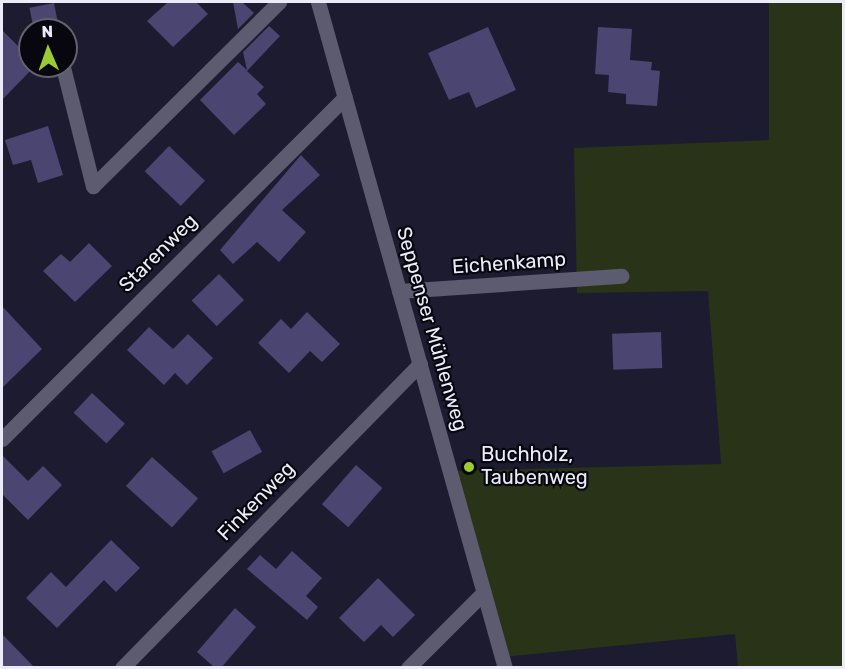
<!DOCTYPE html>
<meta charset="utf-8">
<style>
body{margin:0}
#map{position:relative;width:845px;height:669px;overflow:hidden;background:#1d1b2f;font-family:Rubik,sans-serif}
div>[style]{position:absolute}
.green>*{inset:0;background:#293317}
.building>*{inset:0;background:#4a4571;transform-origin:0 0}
.minor>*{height:15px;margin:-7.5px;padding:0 7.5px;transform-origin:7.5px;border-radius:7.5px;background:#5d5b70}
.dots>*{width:16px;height:16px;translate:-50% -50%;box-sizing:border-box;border:3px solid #08070f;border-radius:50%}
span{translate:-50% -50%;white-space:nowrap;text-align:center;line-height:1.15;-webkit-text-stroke:4.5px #08070f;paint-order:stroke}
.street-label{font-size:20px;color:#ecebf9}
.poi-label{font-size:20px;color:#ecebf9}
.left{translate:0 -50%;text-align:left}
.frame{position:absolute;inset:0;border:3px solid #ecebf9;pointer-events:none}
.north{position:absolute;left:18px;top:18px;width:60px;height:60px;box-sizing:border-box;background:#08070f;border:2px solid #63626d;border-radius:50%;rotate:358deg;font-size:16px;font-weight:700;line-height:24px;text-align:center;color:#ecebf9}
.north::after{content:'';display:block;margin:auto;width:21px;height:27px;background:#9cca31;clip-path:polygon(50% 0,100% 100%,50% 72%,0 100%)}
</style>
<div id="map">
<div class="green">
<i style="clip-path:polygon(769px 2px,843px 2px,843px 667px,738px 667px,735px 634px,502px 657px,450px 471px,721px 464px,708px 291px,577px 293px,574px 148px,769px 140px)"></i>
</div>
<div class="building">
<i style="clip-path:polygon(168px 2px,196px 2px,208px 14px,173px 47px,147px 21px)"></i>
<i style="clip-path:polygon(233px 2px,242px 2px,254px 13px,238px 29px)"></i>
<i style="left:54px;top:3px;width:21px;height:25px;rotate:79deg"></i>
<i style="clip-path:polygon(269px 26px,280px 36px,247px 71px,264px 87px,257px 94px,266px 104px,234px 135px,200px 100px,238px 62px,247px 70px,243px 52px)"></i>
<i style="clip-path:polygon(488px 27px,516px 90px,476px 108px,469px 92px,449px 100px,428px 53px)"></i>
<i style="clip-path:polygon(598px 27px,632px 29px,630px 60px,652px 62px,651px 70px,660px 71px,657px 106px,626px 104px,626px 94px,608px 92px,609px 75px,595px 74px)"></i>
<i style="clip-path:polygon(2px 30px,30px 58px,30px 66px,35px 66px,2px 100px)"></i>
<i style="clip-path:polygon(48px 126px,63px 175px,38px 183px,31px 160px,13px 165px,5px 140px)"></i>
<i style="left:169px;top:146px;width:50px;height:35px;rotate:44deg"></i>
<i style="clip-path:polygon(301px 155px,320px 175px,282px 210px,306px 232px,279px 262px,257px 242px,233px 264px,220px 250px)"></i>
<i style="clip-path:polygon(89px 243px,112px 266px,75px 302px,43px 271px,61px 254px,70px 262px)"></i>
<i style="left:219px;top:274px;width:36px;height:38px;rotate:46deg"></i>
<i style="clip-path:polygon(2px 306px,42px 349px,2px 388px)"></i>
<i style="clip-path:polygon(307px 312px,340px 344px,322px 362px,310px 351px,289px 373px,258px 343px,281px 319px,291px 329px)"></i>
<i style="clip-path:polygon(149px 327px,173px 349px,188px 334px,213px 358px,187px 385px,175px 373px,164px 385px,127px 350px)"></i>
<i style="left:661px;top:332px;width:36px;height:49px;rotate:88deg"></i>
<i style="left:92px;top:393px;width:45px;height:27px;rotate:43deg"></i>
<i style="left:250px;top:430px;width:25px;height:44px;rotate:61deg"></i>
<i style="clip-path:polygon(2px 455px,28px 481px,43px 466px,62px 485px,28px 520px,2px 494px)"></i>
<i style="left:152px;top:457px;width:62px;height:39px;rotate:42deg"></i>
<i style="left:356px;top:465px;width:35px;height:52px;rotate:41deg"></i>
<i style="clip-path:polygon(111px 540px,140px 568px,116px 592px,104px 580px,57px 628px,26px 598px,51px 572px,66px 587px)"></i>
<i style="clip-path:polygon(292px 551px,322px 578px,306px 596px,318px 607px,307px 620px,247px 569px,260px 555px,276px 569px)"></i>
<i style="clip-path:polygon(378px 578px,415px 615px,393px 637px,381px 625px,364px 642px,339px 618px)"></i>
<i style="clip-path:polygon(235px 608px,256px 627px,221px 668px,215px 668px,197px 652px)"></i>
<i style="clip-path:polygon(2px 634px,35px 668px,2px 668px)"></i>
</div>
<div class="minor">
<i style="left:318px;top:2px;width:692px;rotate:74.32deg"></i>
<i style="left:63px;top:67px;width:123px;rotate:75.9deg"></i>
<i style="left:93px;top:186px;width:262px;rotate:-44.7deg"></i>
<i style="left:399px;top:291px;width:223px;rotate:-3.9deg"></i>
<i style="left:2px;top:439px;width:484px;rotate:-44.9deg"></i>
<i style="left:122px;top:668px;width:426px;rotate:-45.6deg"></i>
<i style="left:408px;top:668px;width:107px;rotate:-45deg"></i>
</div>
<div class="dots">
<i style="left:469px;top:467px;background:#9cca31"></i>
</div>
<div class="street-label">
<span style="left:158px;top:253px;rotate:-45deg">Starenweg</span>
<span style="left:509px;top:263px;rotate:-4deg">Eichenkamp</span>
<span style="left:432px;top:329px;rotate:74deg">Seppenser Mühlenweg</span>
<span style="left:256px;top:501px;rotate:-46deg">Finkenweg</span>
</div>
<div class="poi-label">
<span class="left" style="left:481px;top:466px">Buchholz,<br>Taubenweg</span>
</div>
<div class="frame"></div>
<div class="north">N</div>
</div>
